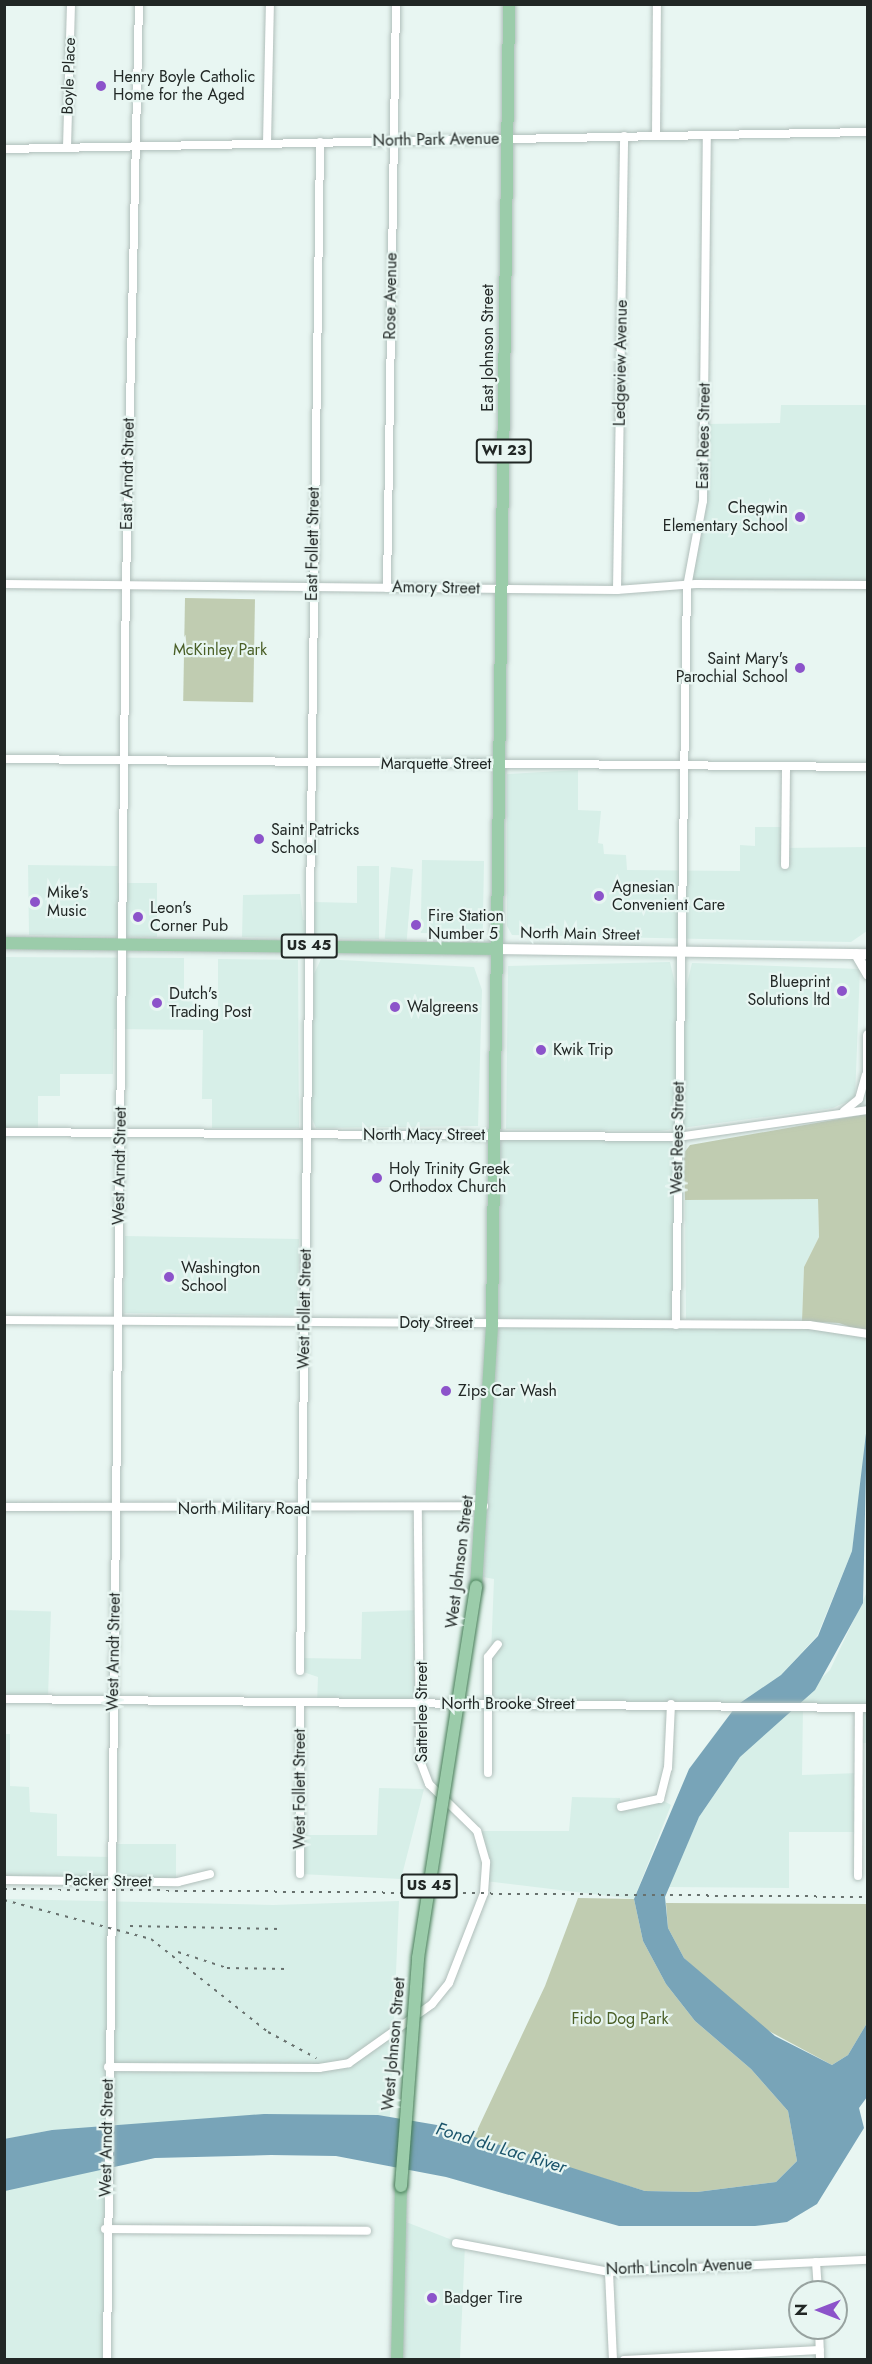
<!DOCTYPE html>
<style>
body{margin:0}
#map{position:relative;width:872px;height:2364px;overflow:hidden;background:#e8f6f2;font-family:Jost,sans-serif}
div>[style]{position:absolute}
.built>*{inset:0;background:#d7efe8;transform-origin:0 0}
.green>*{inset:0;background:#c0ccb1;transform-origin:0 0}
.water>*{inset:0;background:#78a4b8}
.roads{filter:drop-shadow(0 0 2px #b0beba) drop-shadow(0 0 2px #b0beba)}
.minor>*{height:8px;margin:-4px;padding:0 4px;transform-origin:4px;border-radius:4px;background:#fff}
.secondary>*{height:10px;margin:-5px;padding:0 5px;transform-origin:5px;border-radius:5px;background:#fff}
.primary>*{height:12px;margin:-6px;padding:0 6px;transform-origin:6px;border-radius:6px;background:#9bccaa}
.rail>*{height:2px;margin-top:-1px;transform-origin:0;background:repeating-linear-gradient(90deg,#68716e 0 3px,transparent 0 9px)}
.bridges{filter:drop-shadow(0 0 2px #457c56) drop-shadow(0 0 2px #457c56)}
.primary-bridge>*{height:12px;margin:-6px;padding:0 6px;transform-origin:6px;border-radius:6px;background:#9bccaa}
.dots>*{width:16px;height:16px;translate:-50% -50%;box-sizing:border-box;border:3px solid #e8f6f2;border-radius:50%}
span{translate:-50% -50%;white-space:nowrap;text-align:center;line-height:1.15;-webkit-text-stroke:4.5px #e8f6f2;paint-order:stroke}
.shield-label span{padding:2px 4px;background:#e8f6f2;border:2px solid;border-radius:4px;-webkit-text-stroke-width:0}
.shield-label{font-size:15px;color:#212725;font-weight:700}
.street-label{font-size:16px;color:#212725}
.poi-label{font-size:16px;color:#212725}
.left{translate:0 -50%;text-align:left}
.right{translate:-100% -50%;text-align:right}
.park-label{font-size:16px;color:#495e25}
.water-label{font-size:18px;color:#1b556b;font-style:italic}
.frame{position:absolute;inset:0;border:6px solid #212725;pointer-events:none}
.north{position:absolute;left:788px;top:2280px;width:60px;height:60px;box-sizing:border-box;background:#e8f6f2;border:2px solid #98a3a0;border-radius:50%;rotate:270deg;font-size:16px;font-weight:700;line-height:24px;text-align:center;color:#212725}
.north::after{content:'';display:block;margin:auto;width:21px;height:27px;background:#8c53ca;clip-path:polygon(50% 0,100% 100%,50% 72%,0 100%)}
</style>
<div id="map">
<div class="built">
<i style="clip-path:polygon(781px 405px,867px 405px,867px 585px,687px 587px,703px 501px,704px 424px,780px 423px)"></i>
<i style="clip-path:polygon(578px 770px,578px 810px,601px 811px,598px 843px,603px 844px,604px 854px,626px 855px,627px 870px,740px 871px,740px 845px,755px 846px,755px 827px,783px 827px,784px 848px,866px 847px,867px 931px,851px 942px,512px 935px,507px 926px,507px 774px)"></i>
<i style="left:484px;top:861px;width:73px;height:62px;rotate:91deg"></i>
<i style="clip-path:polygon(28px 865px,118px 866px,118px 883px,157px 883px,157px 937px,29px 935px)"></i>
<i style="clip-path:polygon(357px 866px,379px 866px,379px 939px,242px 937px,243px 895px,300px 894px,303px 920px,314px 921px,314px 902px,357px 903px)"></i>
<i style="left:391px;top:867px;width:22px;height:72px;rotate:5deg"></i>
<i style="clip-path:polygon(5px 957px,184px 958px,184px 995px,193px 995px,194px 1016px,218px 1016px,218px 959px,298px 960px,299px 1128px,212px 1128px,212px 1099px,202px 1099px,203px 1030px,114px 1029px,113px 1074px,60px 1074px,60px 1096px,38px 1096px,38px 1128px,5px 1127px)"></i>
<i style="clip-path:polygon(321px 959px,474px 967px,482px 990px,478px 1126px,316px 1128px,311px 1116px,314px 974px)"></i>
<i style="clip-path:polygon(670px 962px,676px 988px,686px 988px,692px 963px,860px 969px,855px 1098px,833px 1108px,659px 1131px,506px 1129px,508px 966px)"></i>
<i style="clip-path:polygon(492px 1135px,678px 1137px,676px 1325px,809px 1325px,867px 1334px,868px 1425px,852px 1551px,817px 1636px,781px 1675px,737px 1705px,489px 1705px,494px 1579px,477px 1576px,484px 1506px)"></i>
<i style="clip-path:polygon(818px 1199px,819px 1237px,804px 1267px,802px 1321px,686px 1319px,685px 1200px)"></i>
<i style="left:125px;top:1236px;width:174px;height:77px;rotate:1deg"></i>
<i style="clip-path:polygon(867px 1592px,867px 1743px,859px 1743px,859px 1708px,803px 1707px,802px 1775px,859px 1773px,858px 1832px,789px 1832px,789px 1888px,668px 1887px,699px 1817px,740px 1757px,830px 1670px)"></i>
<i style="left:5px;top:1610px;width:46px;height:89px;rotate:2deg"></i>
<i style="clip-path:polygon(420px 1610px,422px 1703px,317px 1704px,318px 1677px,300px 1671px,300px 1658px,361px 1659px,362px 1612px)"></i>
<i style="clip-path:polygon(5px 1734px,10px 1734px,10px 1786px,29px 1787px,30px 1812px,57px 1814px,57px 1856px,113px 1857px,113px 1844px,176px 1844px,176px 1878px,5px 1880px)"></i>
<i style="clip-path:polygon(379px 1788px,424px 1789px,401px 1879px,300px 1874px,300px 1835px,377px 1835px)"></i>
<i style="clip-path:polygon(572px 1797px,620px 1798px,621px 1807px,660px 1799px,671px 1805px,634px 1899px,485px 1881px,477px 1831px,569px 1831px)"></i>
<i style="clip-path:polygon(5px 1899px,273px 1905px,399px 1901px,390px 2117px,52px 2130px,5px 2139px)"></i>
<i style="left:105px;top:2168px;width:191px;height:104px;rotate:89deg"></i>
<i style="clip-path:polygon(401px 2220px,465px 2245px,460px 2359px,397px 2360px)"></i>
</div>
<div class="green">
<i style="left:185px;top:598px;width:70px;height:103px;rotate:1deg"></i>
<i style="clip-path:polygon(867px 1114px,867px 1333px,839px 1323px,802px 1321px,804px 1267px,819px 1237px,818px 1199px,685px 1200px,684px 1153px,690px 1145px)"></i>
<i style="clip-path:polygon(578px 1898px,634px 1899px,643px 1941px,666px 1984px,695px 2021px,751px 2069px,788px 2111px,797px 2161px,776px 2182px,697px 2192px,645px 2191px,473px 2139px,545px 1986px)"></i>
<i style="clip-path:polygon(666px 1903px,867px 1904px,867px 2023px,848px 2055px,832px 2065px,754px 2023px,684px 1958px,668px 1928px)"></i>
</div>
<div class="water">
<i style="clip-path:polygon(867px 1425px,863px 1603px,815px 1690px,740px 1757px,699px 1817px,665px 1897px,668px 1928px,684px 1958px,775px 2036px,832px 2065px,848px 2055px,867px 2023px,867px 2097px,859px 2108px,864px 2128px,817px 2204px,787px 2222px,755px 2226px,619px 2226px,446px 2177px,336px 2156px,271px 2155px,155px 2158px,5px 2191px,4px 2139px,52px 2130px,264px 2114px,378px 2115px,437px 2125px,645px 2191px,697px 2192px,776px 2182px,797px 2161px,788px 2111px,751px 2069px,695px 2021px,666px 1984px,643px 1941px,634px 1899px,689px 1769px,737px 1705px,781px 1675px,818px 1636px,852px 1551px)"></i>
</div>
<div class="roads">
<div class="minor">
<i style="left:656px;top:136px;width:132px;rotate:-89.6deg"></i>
<i style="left:267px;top:143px;width:139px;rotate:-88.8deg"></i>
<i style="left:67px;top:147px;width:143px;rotate:-88.4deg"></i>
<i style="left:4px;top:149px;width:864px;rotate:-1.13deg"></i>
<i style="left:4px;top:584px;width:613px;rotate:0.56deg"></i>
<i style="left:617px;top:590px;width:79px;rotate:-4.3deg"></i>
<i style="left:696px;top:584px;width:172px;rotate:0.3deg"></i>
<i style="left:387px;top:588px;width:584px;rotate:-89.12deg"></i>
<i style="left:617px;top:590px;width:454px;rotate:-89.1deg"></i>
<i style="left:4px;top:759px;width:864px;rotate:0.53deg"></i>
<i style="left:785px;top:865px;width:98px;rotate:-89.4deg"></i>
<i style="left:844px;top:1111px;width:19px;rotate:-39deg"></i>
<i style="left:859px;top:1099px;width:25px;rotate:-74deg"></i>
<i style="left:4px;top:1132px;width:674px;rotate:0.43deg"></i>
<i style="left:678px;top:1137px;width:192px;rotate:-8.1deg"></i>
<i style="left:4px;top:1320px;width:805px;rotate:0.36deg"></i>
<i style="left:809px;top:1325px;width:60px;rotate:8.7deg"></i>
<i style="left:676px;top:1325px;width:738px;rotate:-89.15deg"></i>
<i style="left:687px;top:587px;width:87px;rotate:-79.5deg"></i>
<i style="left:703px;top:501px;width:366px;rotate:-89.4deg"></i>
<i style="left:4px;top:1507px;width:480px;rotate:-0.1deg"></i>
<i style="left:300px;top:1671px;width:1529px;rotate:-89.25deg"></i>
<i style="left:4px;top:1699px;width:864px;rotate:0.6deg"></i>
<i style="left:488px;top:1773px;width:116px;rotate:-90deg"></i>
<i style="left:488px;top:1657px;width:16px;rotate:-52deg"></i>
<i style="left:621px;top:1807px;width:40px;rotate:-12deg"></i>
<i style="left:660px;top:1799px;width:32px;rotate:-76deg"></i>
<i style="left:668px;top:1768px;width:64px;rotate:-87.3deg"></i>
<i style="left:300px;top:1874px;width:170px;rotate:-90deg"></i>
<i style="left:858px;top:1876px;width:168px;rotate:-89.7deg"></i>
<i style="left:4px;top:1880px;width:174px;rotate:0.7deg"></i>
<i style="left:178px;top:1882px;width:33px;rotate:-14deg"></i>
<i style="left:108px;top:2067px;width:211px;rotate:0.3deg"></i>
<i style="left:319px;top:2068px;width:30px;rotate:-9deg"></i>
<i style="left:349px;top:2063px;width:102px;rotate:-35.4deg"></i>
<i style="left:432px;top:2004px;width:27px;rotate:-51deg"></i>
<i style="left:449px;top:1983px;width:97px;rotate:-68.7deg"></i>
<i style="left:484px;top:1893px;width:31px;rotate:-86deg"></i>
<i style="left:486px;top:1862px;width:32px;rotate:-106deg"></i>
<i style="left:477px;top:1831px;width:67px;rotate:-135.6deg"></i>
<i style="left:429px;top:1784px;width:25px;rotate:-111deg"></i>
<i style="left:420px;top:1761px;width:252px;rotate:-90.5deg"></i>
<i style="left:105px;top:2229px;width:262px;rotate:0.4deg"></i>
<i style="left:456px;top:2243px;width:156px;rotate:10.7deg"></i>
<i style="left:609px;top:2272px;width:259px;rotate:-2.7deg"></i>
<i style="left:816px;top:2262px;width:30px;rotate:86deg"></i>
<i style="left:609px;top:2272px;width:88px;rotate:87.4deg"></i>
<i style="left:819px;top:2328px;width:32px;rotate:88deg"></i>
<i style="left:107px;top:2360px;width:1775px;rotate:-89.39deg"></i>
<i style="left:126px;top:585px;width:581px;rotate:-88.72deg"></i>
<i style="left:624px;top:2360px;width:196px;rotate:-2.9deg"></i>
</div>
<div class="secondary">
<i style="left:495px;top:949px;width:373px;rotate:0.8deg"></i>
<i style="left:856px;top:954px;width:24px;rotate:60deg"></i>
<i style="left:868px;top:1035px;width:44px;rotate:90deg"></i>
</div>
<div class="primary">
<i style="left:4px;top:943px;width:491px;rotate:0.7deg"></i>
<i style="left:476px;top:1587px;width:264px;rotate:-86.5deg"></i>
<i style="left:492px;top:1323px;width:1319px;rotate:-89.26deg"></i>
<i style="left:397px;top:2360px;width:174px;rotate:-88.7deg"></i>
</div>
</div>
<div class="rail">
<i style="left:4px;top:1889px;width:864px;rotate:0.53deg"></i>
<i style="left:4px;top:1900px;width:152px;rotate:14.9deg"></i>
<i style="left:151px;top:1939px;width:149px;rotate:38.5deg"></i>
<i style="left:268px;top:2032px;width:55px;rotate:28.4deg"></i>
<i style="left:130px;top:1926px;width:150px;rotate:1.1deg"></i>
<i style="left:178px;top:1952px;width:52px;rotate:18.1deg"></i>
<i style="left:227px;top:1968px;width:59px;rotate:1deg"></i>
</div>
<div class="bridges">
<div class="primary-bridge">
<i style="left:401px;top:2186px;width:229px;rotate:-85.7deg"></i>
<i style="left:418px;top:1958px;width:376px;rotate:-81.1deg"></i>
</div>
</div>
<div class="dots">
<i style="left:101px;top:86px;background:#8c53ca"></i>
<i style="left:800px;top:517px;background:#8c53ca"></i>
<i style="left:800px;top:668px;background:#8c53ca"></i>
<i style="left:259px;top:839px;background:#8c53ca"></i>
<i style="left:599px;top:896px;background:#8c53ca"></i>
<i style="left:35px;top:902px;background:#8c53ca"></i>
<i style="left:138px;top:917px;background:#8c53ca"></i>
<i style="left:416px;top:925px;background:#8c53ca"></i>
<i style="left:842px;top:991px;background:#8c53ca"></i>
<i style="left:157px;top:1003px;background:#8c53ca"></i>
<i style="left:395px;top:1007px;background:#8c53ca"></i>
<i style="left:541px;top:1050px;background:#8c53ca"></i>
<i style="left:377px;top:1178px;background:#8c53ca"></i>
<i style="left:169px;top:1277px;background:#8c53ca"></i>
<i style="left:446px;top:1391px;background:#8c53ca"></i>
<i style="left:432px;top:2298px;background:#8c53ca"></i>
</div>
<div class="shield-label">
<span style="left:504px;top:451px">WI 23</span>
<span style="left:309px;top:946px">US 45</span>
<span style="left:429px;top:1886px">US 45</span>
</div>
<div class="street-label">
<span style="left:69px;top:76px;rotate:-88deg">Boyle Place</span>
<span style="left:436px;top:140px;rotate:-1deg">North Park Avenue</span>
<span style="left:391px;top:296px;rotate:-89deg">Rose Avenue</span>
<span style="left:488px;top:348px;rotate:-90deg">East Johnson Street</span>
<span style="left:621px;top:363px;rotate:-89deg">Ledgeview Avenue</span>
<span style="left:704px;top:436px;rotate:-89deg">East Rees Street</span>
<span style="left:128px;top:474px;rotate:-89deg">East Arndt Street</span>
<span style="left:313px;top:544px;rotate:-89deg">East Follett Street</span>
<span style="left:436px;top:588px;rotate:1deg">Amory Street</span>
<span style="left:436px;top:764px">Marquette Street</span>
<span style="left:580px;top:934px;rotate:1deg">North Main Street</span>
<span style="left:424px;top:1135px">North Macy Street</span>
<span style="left:678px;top:1138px;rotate:-89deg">West Rees Street</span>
<span style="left:120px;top:1166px;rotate:-89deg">West Arndt Street</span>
<span style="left:305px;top:1309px;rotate:-89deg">West Follett Street</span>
<span style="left:436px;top:1323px">Doty Street</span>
<span style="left:244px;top:1509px">North Military Road</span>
<span style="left:460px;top:1562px;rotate:-83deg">West Johnson Street</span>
<span style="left:114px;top:1652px;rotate:-89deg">West Arndt Street</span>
<span style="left:508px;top:1704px">North Brooke Street</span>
<span style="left:422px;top:1712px;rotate:-90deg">Satterlee Street</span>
<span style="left:300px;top:1789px;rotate:-90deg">West Follett Street</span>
<span style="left:108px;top:1881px;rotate:1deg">Packer Street</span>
<span style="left:394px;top:2044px;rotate:-85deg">West Johnson Street</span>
<span style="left:107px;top:2138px;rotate:-89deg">West Arndt Street</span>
<span style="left:679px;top:2267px;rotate:-2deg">North Lincoln Avenue</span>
</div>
<div class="poi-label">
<span class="left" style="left:113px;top:86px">Henry Boyle Catholic<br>Home for the Aged</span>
<span class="right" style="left:788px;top:517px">Chegwin<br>Elementary School</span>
<span class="right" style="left:788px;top:668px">Saint Mary's<br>Parochial School</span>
<span class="left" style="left:271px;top:839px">Saint Patricks<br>School</span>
<span class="left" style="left:612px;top:896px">Agnesian<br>Convenient Care</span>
<span class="left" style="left:47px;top:902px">Mike's<br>Music</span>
<span class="left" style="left:150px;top:917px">Leon's<br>Corner Pub</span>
<span class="left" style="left:428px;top:925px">Fire Station<br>Number 5</span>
<span class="right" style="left:830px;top:991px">Blueprint<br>Solutions ltd</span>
<span class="left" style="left:169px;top:1003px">Dutch's<br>Trading Post</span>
<span class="left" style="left:407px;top:1007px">Walgreens</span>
<span class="left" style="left:553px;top:1050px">Kwik Trip</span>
<span class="left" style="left:389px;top:1178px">Holy Trinity Greek<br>Orthodox Church</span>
<span class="left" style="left:181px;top:1277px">Washington<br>School</span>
<span class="left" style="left:458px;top:1391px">Zips Car Wash</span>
<span class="left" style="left:444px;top:2298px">Badger Tire</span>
</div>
<div class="park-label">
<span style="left:220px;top:650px">McKinley Park</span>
<span style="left:620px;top:2019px">Fido Dog Park</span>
</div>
<div class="water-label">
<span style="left:501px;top:2148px;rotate:17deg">Fond du Lac River</span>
</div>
<div class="frame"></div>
<div class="north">N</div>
</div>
